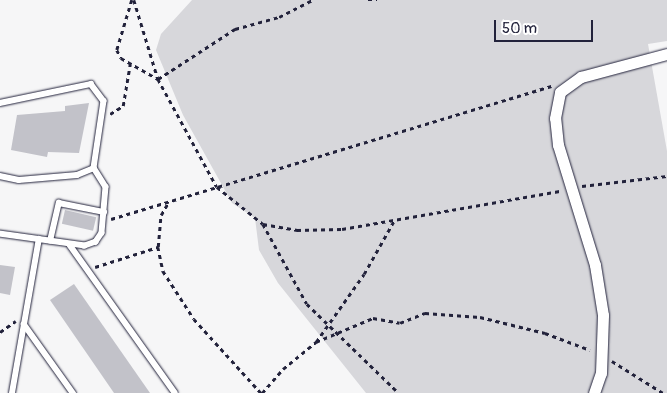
<!DOCTYPE html>
<style>
body{margin:0}
#map{position:relative;width:667px;height:393px;overflow:hidden;background:#f6f6f7;font-family:Pangolin,sans-serif}
div>[style]{position:absolute}
.green>*{inset:0;background:#d7d7db}
.building>*{inset:0;background:#c2c2c9;transform-origin:0 0}
.path>*{height:2.5px;margin-top:-1.25px;transform-origin:0;background:repeating-linear-gradient(90deg,#22223b 0 4px,transparent 0 8px)}
.roads{filter:drop-shadow(0 0 1px #22223b) drop-shadow(0 0 1px #22223b)}
.lane>*{height:5.5px;margin:-2.75px;padding:0 2.75px;transform-origin:2.75px;border-radius:2.75px;background:#fff}
.street>*{height:11px;margin:-5.5px;padding:0 5.5px;transform-origin:5.5px;border-radius:5.5px;background:#fff}
span{translate:-50% -50%;white-space:nowrap;text-align:center;line-height:1.15;-webkit-text-stroke:4px #fff;paint-order:stroke}
.scale{position:absolute;left:494px;top:20px;width:99px;height:22px;box-sizing:border-box;border:2px solid #22223b;border-top:0;padding-left:6px;font-size:15px;line-height:18px;white-space:nowrap;color:#22223b;-webkit-text-stroke:4px #fff;paint-order:stroke}
</style>
<div id="map">
<div class="green">
<i style="clip-path:polygon(192px 0,667px 0,667px 41px,648px 44px,667px 151px,667px 393px,366px 393px,278px 283px,259px 250px,255px 218px,232px 203px,183px 115px,156px 50px,161px 34px)"></i>
</div>
<div class="building">
<i style="clip-path:polygon(89px 103px,79px 153px,48px 152px,47px 157px,11px 150px,17px 115px,65px 111px,65px 106px)"></i>
<i style="left:65px;top:210px;width:32px;height:14px;rotate:13deg"></i>
<i style="clip-path:polygon(0 265px,15px 267px,10px 295px,0 293px)"></i>
<i style="clip-path:polygon(74px 284px,150px 393px,114px 393px,50px 300px)"></i>
</div>
<div class="path">
<i style="left:132px;top:0;width:52px;rotate:106.7deg"></i>
<i style="left:117px;top:50px;width:9px;rotate:63deg"></i>
<i style="left:121px;top:58px;width:43px;rotate:29.6deg"></i>
<i style="left:158px;top:79px;width:123px;rotate:61.4deg"></i>
<i style="left:217px;top:187px;width:59px;rotate:38.8deg"></i>
<i style="left:263px;top:224px;width:35px;rotate:10deg"></i>
<i style="left:297px;top:230px;width:45px;rotate:-1.3deg"></i>
<i style="left:342px;top:229px;width:221px;rotate:-9.9deg"></i>
<i style="left:134px;top:0;width:83px;rotate:73.1deg"></i>
<i style="left:158px;top:79px;width:92px;rotate:-33deg"></i>
<i style="left:235px;top:29px;width:46px;rotate:-15.3deg"></i>
<i style="left:279px;top:17px;width:37px;rotate:-27deg"></i>
<i style="left:368px;top:0;width:9px"></i>
<i style="left:110px;top:114px;width:15px;rotate:-32deg"></i>
<i style="left:123px;top:106px;width:43px;rotate:-80.5deg"></i>
<i style="left:582px;top:186px;width:86px;rotate:-6.7deg"></i>
<i style="left:111px;top:219px;width:460px;rotate:-16.8deg"></i>
<i style="left:263px;top:224px;width:91px;rotate:61.2deg"></i>
<i style="left:307px;top:304px;width:128px;rotate:44.1deg"></i>
<i style="left:158px;top:247px;width:25px;rotate:78deg"></i>
<i style="left:163px;top:271px;width:57px;rotate:57.1deg"></i>
<i style="left:194px;top:319px;width:100px;rotate:47.8deg"></i>
<i style="left:95px;top:267px;width:66px;rotate:-17.6deg"></i>
<i style="left:158px;top:247px;width:32px;rotate:-85deg"></i>
<i style="left:161px;top:215px;width:14px;rotate:-60deg"></i>
<i style="left:0;top:332px;width:19px;rotate:-35deg"></i>
<i style="left:316px;top:342px;width:62px;rotate:-22.8deg"></i>
<i style="left:373px;top:318px;width:27px;rotate:10deg"></i>
<i style="left:400px;top:323px;width:27px;rotate:-22deg"></i>
<i style="left:425px;top:313px;width:55px;rotate:4.2deg"></i>
<i style="left:480px;top:317px;width:67px;rotate:13.8deg"></i>
<i style="left:545px;top:333px;width:48px;rotate:20.7deg"></i>
<i style="left:612px;top:361px;width:60px;rotate:32.1deg"></i>
<i style="left:262px;top:393px;width:32px;rotate:-49deg"></i>
<i style="left:283px;top:369px;width:43px;rotate:-39.3deg"></i>
<i style="left:316px;top:342px;width:83px;rotate:-54.8deg"></i>
<i style="left:364px;top:274px;width:63px;rotate:-60.6deg"></i>
</div>
<div class="roads">
<div class="lane">
<i style="left:0;top:103px;width:93px;rotate:-11.8deg"></i>
<i style="left:91px;top:84px;width:21px;rotate:53deg"></i>
<i style="left:104px;top:101px;width:68px;rotate:98.5deg"></i>
<i style="left:94px;top:168px;width:22px;rotate:58deg"></i>
<i style="left:106px;top:187px;width:46px;rotate:95deg"></i>
<i style="left:102px;top:233px;width:11px;rotate:124deg"></i>
<i style="left:96px;top:242px;width:12px;rotate:160deg"></i>
<i style="left:85px;top:246px;width:86px;rotate:-172deg"></i>
<i style="left:0;top:176px;width:19px;rotate:12deg"></i>
<i style="left:19px;top:180px;width:58px;rotate:-4.9deg"></i>
<i style="left:77px;top:175px;width:18px;rotate:-22deg"></i>
<i style="left:50px;top:241px;width:39px;rotate:-77deg"></i>
<i style="left:59px;top:203px;width:46px;rotate:11.3deg"></i>
<i style="left:70px;top:245px;width:181px;rotate:54.6deg"></i>
<i style="left:24px;top:324px;width:85px;rotate:54.6deg"></i>
<i style="left:12px;top:393px;width:156px;rotate:-80.1deg"></i>
</div>
<div class="street">
<i style="left:594px;top:393px;width:21px;rotate:-71deg"></i>
<i style="left:601px;top:373px;width:58px;rotate:-88deg"></i>
<i style="left:603px;top:315px;width:51px;rotate:-99.1deg"></i>
<i style="left:595px;top:265px;width:126px;rotate:-107.1deg"></i>
<i style="left:558px;top:145px;width:27px;rotate:-96deg"></i>
<i style="left:555px;top:118px;width:26px;rotate:-79deg"></i>
<i style="left:560px;top:92px;width:26px;rotate:-36deg"></i>
<i style="left:581px;top:77px;width:89px;rotate:-15deg"></i>
</div>
</div>
<div class="scale">50 m</div>
</div>
